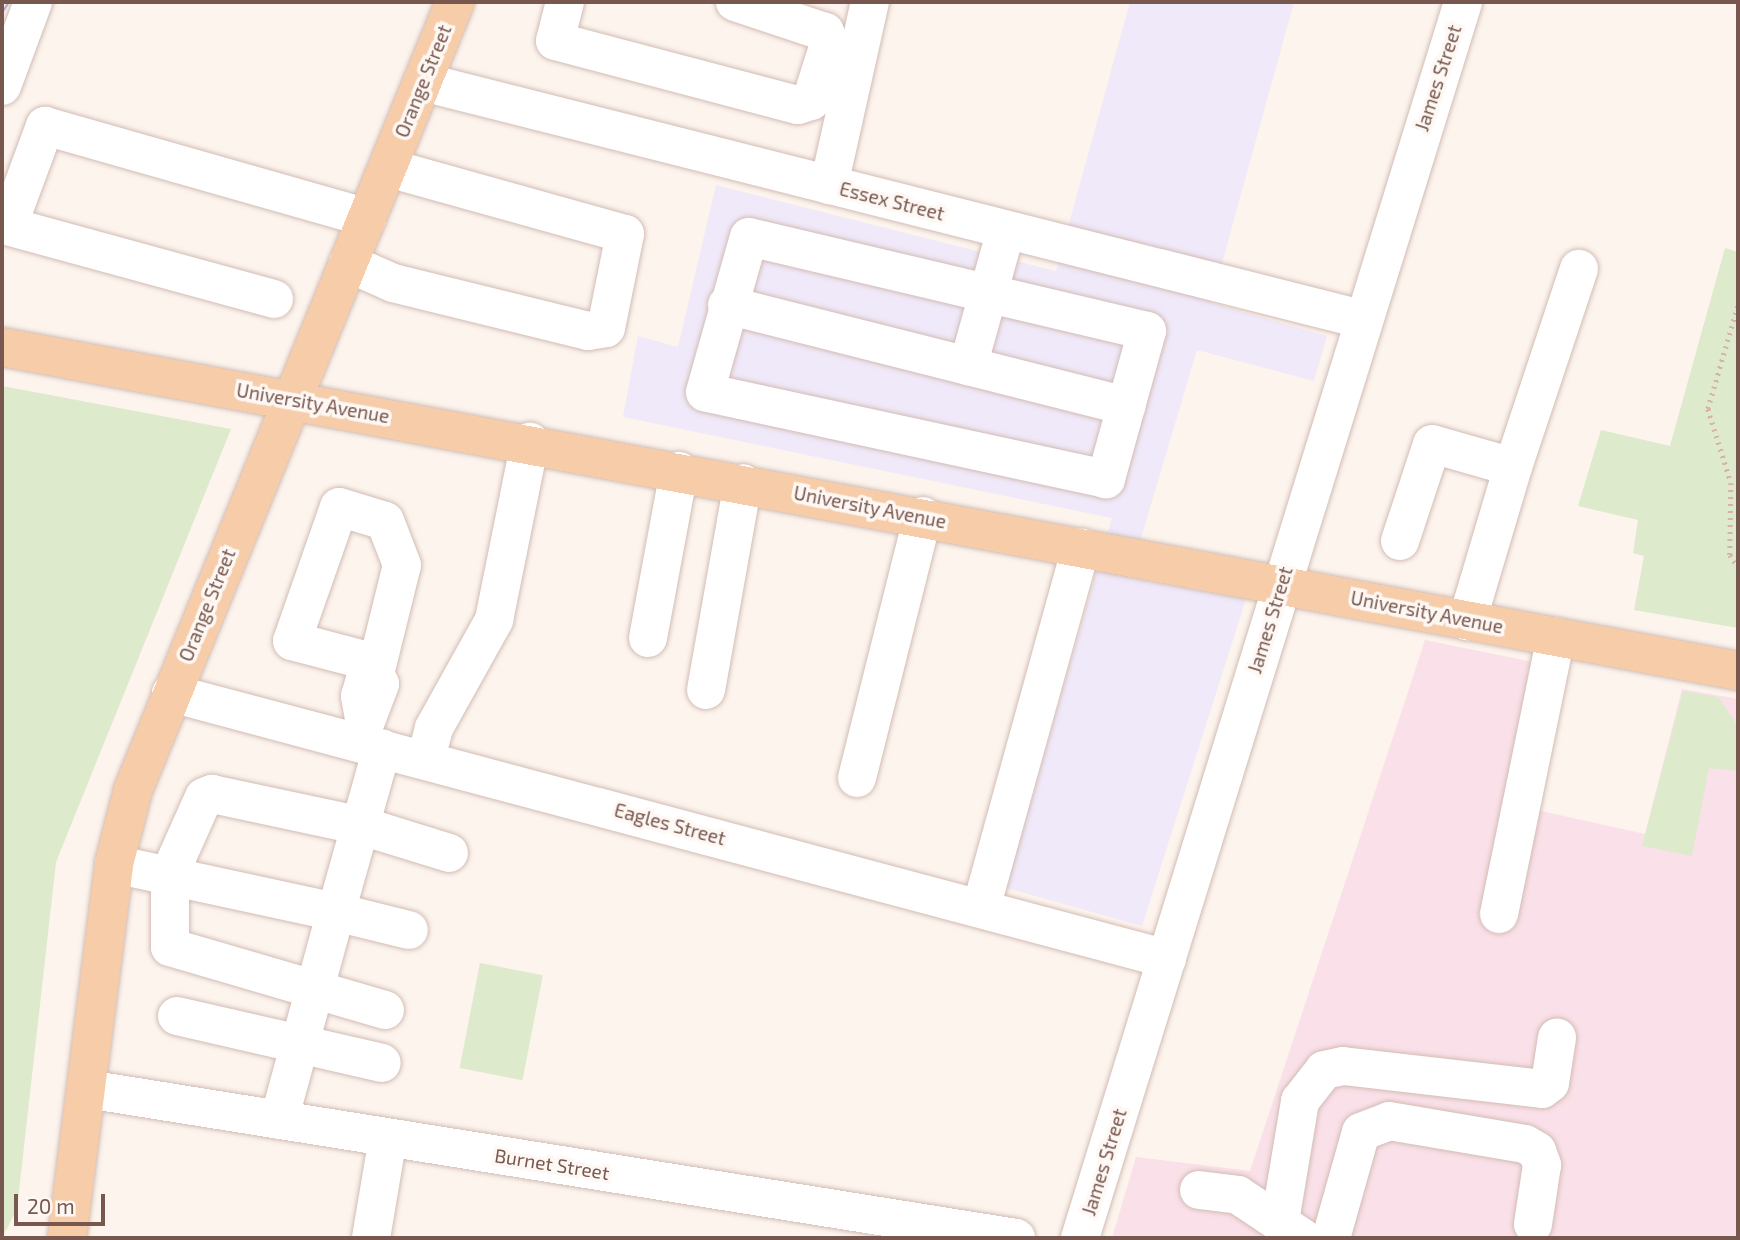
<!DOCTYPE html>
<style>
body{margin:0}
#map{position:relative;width:1740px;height:1240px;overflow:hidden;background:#fcf4ed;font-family:"Exo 2",sans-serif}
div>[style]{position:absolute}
.education>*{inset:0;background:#f0e9f9}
.medical>*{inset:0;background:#fae0e8}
.green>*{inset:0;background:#ddeacb;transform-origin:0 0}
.path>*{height:4.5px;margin-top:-2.25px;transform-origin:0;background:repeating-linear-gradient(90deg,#d6b2a8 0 2px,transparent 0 7px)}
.roads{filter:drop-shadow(0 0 2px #d2bcb4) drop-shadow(0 0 2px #d2bcb4)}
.minor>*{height:38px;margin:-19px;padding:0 19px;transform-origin:19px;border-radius:19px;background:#fff}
.major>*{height:38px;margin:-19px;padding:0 19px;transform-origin:19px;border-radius:19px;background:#f7cda9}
.tram>*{height:2px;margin:-1px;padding:0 1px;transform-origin:1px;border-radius:1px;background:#b5aac7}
span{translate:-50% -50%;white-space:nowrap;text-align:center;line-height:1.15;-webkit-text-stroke:7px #fef8f4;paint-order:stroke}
.street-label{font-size:19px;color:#78574f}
.frame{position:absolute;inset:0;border:4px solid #78574f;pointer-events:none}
.scale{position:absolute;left:14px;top:1194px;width:91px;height:32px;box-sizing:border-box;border:4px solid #78574f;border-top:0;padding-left:9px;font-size:21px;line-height:24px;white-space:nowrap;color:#78574f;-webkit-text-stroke:5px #fef8f4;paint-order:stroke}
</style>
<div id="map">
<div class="education">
<i style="clip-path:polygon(1130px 2px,1294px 2px,1211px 303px,1327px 336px,1314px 381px,1197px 350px,1129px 578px,1246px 599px,1142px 926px,1006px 888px,1112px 518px,623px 417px,638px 336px,678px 347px,716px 185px,1056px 271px)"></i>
</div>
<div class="medical">
<i style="clip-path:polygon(1425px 640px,1548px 665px,1514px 805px,1645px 834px,1682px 689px,1738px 699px,1738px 1238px,1112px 1238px,1136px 1157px,1250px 1171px)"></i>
</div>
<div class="green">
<i style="clip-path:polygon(1725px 248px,1738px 252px,1738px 628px,1634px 610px,1644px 556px,1633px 553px,1638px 520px,1578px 506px,1601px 430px,1670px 446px)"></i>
<i style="clip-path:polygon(2px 386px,231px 429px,56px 862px,17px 1209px,2px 1238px)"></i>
<i style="clip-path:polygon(1683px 691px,1718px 697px,1738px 726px,1738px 771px,1709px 768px,1692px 856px,1642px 846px)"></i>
<i style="left:480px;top:963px;width:64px;height:107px;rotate:11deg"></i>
</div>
<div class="path">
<i style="left:1738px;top:306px;width:107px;rotate:106.2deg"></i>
<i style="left:1708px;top:409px;width:77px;rotate:72.7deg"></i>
<i style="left:1731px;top:483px;width:72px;rotate:90.8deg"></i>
<i style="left:1730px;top:555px;width:14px;rotate:56deg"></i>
</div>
<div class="roads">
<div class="minor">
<i style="left:565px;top:2px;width:40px;rotate:104.4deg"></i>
<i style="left:555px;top:41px;width:251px;rotate:14.8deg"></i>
<i style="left:798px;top:105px;width:14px;rotate:-17deg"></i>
<i style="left:811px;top:101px;width:60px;rotate:-72.5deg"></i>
<i style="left:829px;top:44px;width:13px;rotate:-108deg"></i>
<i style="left:825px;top:32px;width:95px;rotate:-161.6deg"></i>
<i style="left:423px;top:82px;width:967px;rotate:14.18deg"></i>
<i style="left:2px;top:86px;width:90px;rotate:-69.7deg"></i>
<i style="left:829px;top:185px;width:188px;rotate:-77.4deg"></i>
<i style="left:749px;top:237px;width:409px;rotate:13.3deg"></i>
<i style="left:1147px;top:331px;width:154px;rotate:105.5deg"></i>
<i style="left:1106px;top:479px;width:410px;rotate:-167.8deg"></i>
<i style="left:705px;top:392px;width:161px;rotate:-74.2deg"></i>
<i style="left:348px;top:263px;width:49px;rotate:24deg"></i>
<i style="left:393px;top:283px;width:201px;rotate:13.8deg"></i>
<i style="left:588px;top:331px;width:18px;rotate:-9deg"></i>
<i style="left:606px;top:328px;width:96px;rotate:-78.6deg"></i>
<i style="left:625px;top:234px;width:246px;rotate:-164.4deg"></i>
<i style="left:274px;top:299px;width:276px;rotate:-164.7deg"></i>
<i style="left:8px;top:226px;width:107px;rotate:-69.7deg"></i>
<i style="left:45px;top:126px;width:335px;rotate:15.9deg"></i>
<i style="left:727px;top:305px;width:412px;rotate:14.2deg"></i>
<i style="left:968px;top:366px;width:141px;rotate:-74.4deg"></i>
<i style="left:1513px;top:467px;width:209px;rotate:-71.6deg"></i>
<i style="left:1400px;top:541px;width:102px;rotate:-71.7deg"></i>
<i style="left:1432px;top:444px;width:84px;rotate:15.9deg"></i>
<i style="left:1513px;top:467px;width:161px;rotate:106.6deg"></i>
<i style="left:648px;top:638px;width:170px;rotate:-79.5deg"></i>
<i style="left:375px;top:674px;width:112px;rotate:-76.1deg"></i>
<i style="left:402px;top:565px;width:47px;rotate:-111.1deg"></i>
<i style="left:385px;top:521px;width:48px;rotate:-163.1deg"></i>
<i style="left:339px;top:507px;width:142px;rotate:109.3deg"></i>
<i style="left:292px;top:641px;width:87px;rotate:14.7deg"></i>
<i style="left:706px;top:690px;width:210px;rotate:-79.9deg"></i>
<i style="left:171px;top:693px;width:1031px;rotate:14.95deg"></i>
<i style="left:358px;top:742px;width:62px;rotate:-69.2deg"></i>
<i style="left:380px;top:684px;width:11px;rotate:-117deg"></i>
<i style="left:375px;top:674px;width:11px;rotate:153deg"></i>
<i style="left:365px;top:679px;width:18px;rotate:106deg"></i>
<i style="left:360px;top:696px;width:22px;rotate:80deg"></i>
<i style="left:426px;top:758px;width:31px;rotate:-75deg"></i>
<i style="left:434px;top:728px;width:124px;rotate:-60.9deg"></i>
<i style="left:494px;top:620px;width:182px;rotate:-78.6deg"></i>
<i style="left:857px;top:778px;width:270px;rotate:-75.9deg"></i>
<i style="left:114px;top:864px;width:227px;rotate:12.2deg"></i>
<i style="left:336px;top:912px;width:170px;rotate:-74.3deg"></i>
<i style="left:981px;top:908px;width:374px;rotate:-74.5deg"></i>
<i style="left:1499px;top:914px;width:283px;rotate:-78.4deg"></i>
<i style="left:385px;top:1010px;width:224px;rotate:-163.7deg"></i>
<i style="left:170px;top:947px;width:74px;rotate:-90deg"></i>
<i style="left:170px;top:873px;width:83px;rotate:-65.9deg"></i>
<i style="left:204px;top:797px;width:9px;rotate:-21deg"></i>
<i style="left:212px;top:794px;width:153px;rotate:12deg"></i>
<i style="left:362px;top:826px;width:91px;rotate:17.2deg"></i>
<i style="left:177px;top:1016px;width:210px;rotate:12.9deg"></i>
<i style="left:87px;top:1089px;width:941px;rotate:9.11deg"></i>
<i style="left:279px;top:1120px;width:216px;rotate:-74.7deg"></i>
<i style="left:336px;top:912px;width:75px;rotate:13.9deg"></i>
<i style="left:1199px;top:1190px;width:39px;rotate:7deg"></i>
<i style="left:1238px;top:1195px;width:78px;rotate:33.5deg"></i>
<i style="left:1280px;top:1221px;width:122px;rotate:-80.5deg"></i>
<i style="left:1300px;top:1101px;width:39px;rotate:-52deg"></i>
<i style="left:1324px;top:1070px;width:19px;rotate:-12deg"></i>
<i style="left:1343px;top:1066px;width:200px;rotate:6.6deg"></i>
<i style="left:1542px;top:1089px;width:10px;rotate:-37deg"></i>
<i style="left:1550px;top:1083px;width:46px;rotate:-81.2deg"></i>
<i style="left:371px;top:1238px;width:101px;rotate:-80.4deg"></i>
<i style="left:1080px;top:1238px;width:1294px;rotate:-72.78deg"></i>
<i style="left:1331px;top:1238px;width:110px;rotate:-74.2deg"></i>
<i style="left:1361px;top:1132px;width:30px;rotate:-21deg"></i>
<i style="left:1389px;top:1121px;width:138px;rotate:9.6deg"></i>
<i style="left:1525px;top:1144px;width:14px;rotate:30deg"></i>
<i style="left:1537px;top:1151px;width:15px;rotate:70deg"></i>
<i style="left:1542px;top:1165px;width:60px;rotate:98.7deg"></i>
</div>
<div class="major">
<i style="left:2px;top:347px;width:1766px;rotate:10.57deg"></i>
<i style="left:67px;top:1238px;width:377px;rotate:-82.8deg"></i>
<i style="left:114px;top:864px;width:76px;rotate:-75.6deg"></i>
<i style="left:133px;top:790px;width:851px;rotate:-67.77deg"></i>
</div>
</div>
<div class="tram">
<i style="left:2px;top:13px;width:13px;rotate:-58deg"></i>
</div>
<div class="street-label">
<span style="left:1438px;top:78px;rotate:-72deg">James Street</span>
<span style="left:423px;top:81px;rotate:-68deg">Orange Street</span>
<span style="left:892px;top:201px;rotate:14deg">Essex Street</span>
<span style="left:313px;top:403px;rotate:10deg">University Avenue</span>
<span style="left:870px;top:507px;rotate:11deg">University Avenue</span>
<span style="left:207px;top:605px;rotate:-68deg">Orange Street</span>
<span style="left:1427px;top:612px;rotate:11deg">University Avenue</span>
<span style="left:1270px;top:620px;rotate:-73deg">James Street</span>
<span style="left:670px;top:824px;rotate:15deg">Eagles Street</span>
<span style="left:1104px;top:1162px;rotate:-73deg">James Street</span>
<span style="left:552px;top:1164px;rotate:9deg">Burnet Street</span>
</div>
<div class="frame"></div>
<div class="scale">20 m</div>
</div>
